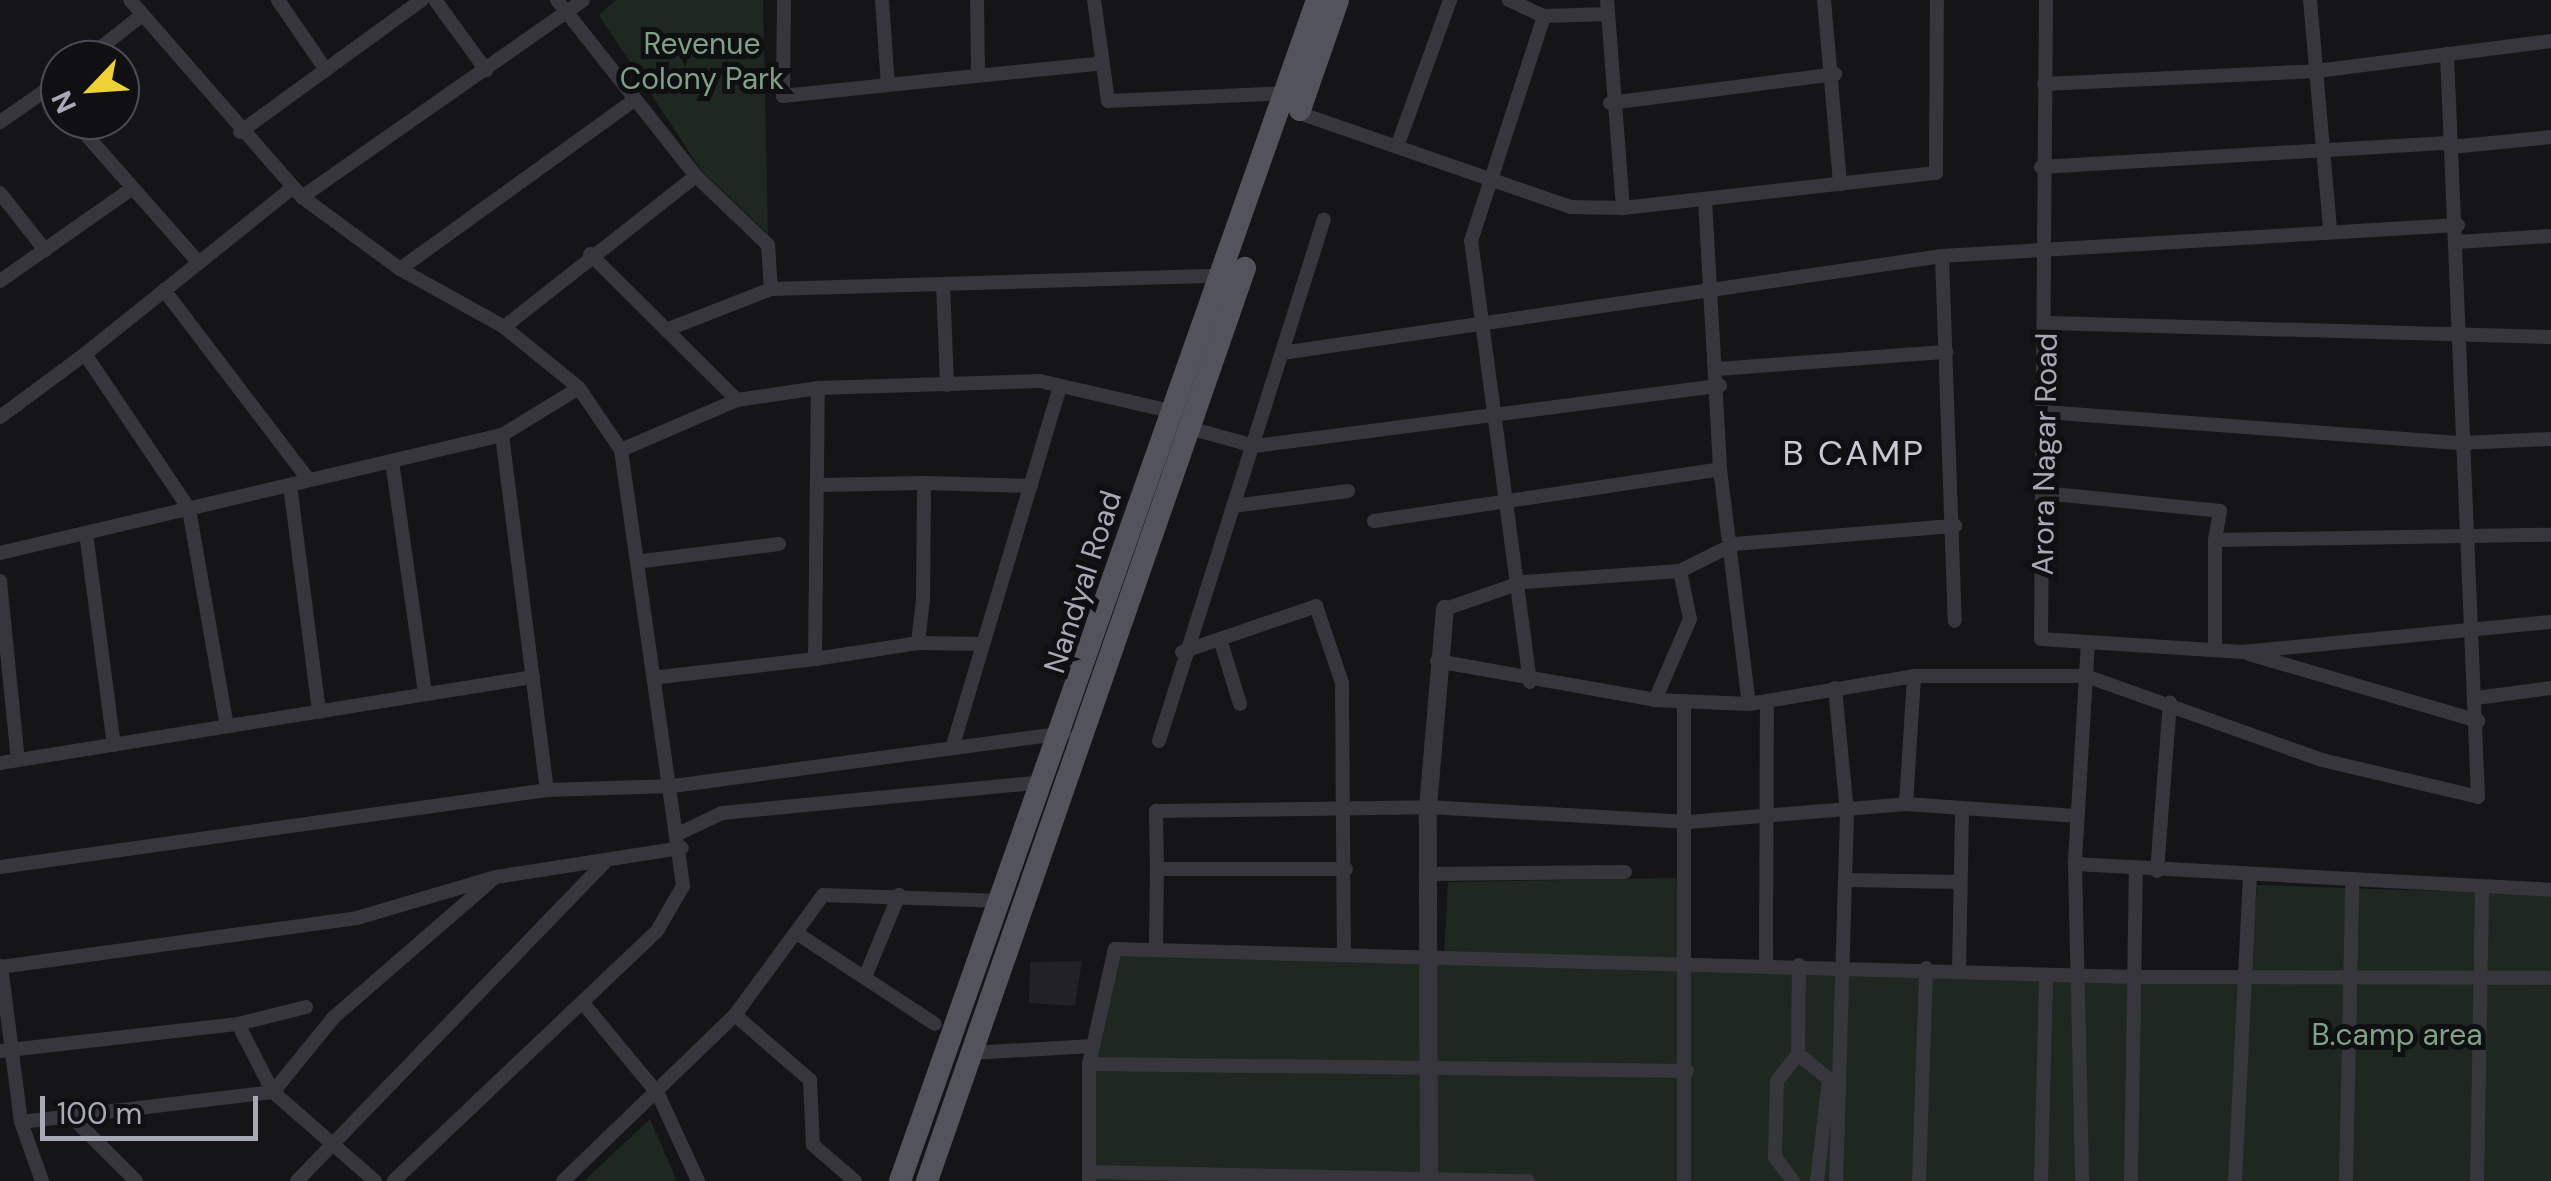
<!DOCTYPE html>
<style>
body{margin:0}
#map{position:relative;width:2551px;height:1181px;overflow:hidden;background:#151517;font-family:"DM Sans",sans-serif}
div>[style]{position:absolute}
.built>*{inset:0;background:#222124}
.green>*{inset:0;background:#1f2721}
.minor>*{height:14px;margin:-7px;padding:0 7px;transform-origin:7px;border-radius:7px;background:#36363c}
.tertiary>*{height:18px;margin:-9px;padding:0 9px;transform-origin:9px;border-radius:9px;background:#36363c}
.primary>*{height:22px;margin:-11px;padding:0 11px;transform-origin:11px;border-radius:11px;background:#52535b}
span{translate:-50% -50%;white-space:nowrap;text-align:center;line-height:1.15;-webkit-text-stroke:10px #101012;paint-order:stroke}
.park-label{font-size:30px;color:#7fa187}
.street-label{font-size:30px;color:#a7a9b7}
.quarter-label{font-size:35px;color:#c8c9d3;letter-spacing:2.5px}
.north{position:absolute;left:40px;top:40px;width:100px;height:100px;box-sizing:border-box;background:#101012;border:2px solid #4c4d54;border-radius:50%;rotate:245deg;font-size:28px;font-weight:700;line-height:40px;text-align:center;color:#a7a9b7}
.north::after{content:'';display:block;margin:auto;width:35px;height:45px;background:#edd137;clip-path:polygon(50% 0,100% 100%,50% 72%,0 100%)}
.scale{position:absolute;left:40px;top:1096px;width:218px;height:45px;box-sizing:border-box;border:5px solid #a7a9b7;border-top:0;padding-left:12px;font-size:30px;line-height:35px;white-space:nowrap;color:#a7a9b7;-webkit-text-stroke:8px #101012;paint-order:stroke}
</style>
<div id="map">
<div class="built">
<i style="clip-path:polygon(1082px 961px,1075px 1006px,1029px 1003px,1030px 962px)"></i>
</div>
<div class="green">
<i style="clip-path:polygon(616px 0,763px 0,768px 234px,701px 170px,599px 15px)"></i>
<i style="clip-path:polygon(1676px 878px,1686px 969px,2250px 983px,2257px 885px,2551px 895px,2551px 1181px,1095px 1181px,1094px 1061px,1119px 954px,1444px 958px,1448px 882px)"></i>
<i style="clip-path:polygon(650px 1119px,677px 1181px,584px 1181px)"></i>
</div>
<div class="minor">
<i style="left:130px;top:0;width:262px;rotate:48.9deg"></i>
<i style="left:302px;top:197px;width:122px;rotate:36.3deg"></i>
<i style="left:400px;top:269px;width:119px;rotate:29.1deg"></i>
<i style="left:504px;top:327px;width:97px;rotate:39.1deg"></i>
<i style="left:579px;top:388px;width:75px;rotate:55.9deg"></i>
<i style="left:621px;top:450px;width:440px;rotate:81.9deg"></i>
<i style="left:683px;top:886px;width:52px;rotate:120deg"></i>
<i style="left:657px;top:931px;width:363px;rotate:136.5deg"></i>
<i style="left:278px;top:0;width:85px;rotate:55.6deg"></i>
<i style="left:435px;top:0;width:87px;rotate:53.9deg"></i>
<i style="left:557px;top:0;width:224px;rotate:51.7deg"></i>
<i style="left:696px;top:176px;width:100px;rotate:43.8deg"></i>
<i style="left:768px;top:245px;width:44px;rotate:86.1deg"></i>
<i style="left:784px;top:0;width:96px;rotate:90.6deg"></i>
<i style="left:783px;top:96px;width:106px;rotate:-6deg"></i>
<i style="left:882px;top:0;width:85px;rotate:86deg"></i>
<i style="left:888px;top:85px;width:216px;rotate:-5.8deg"></i>
<i style="left:977px;top:0;width:74px;rotate:89.2deg"></i>
<i style="left:1094px;top:0;width:102px;rotate:82.1deg"></i>
<i style="left:1108px;top:101px;width:182px;rotate:-2.5deg"></i>
<i style="left:1509px;top:0;width:38px;rotate:25deg"></i>
<i style="left:1544px;top:16px;width:63px;rotate:-1.8deg"></i>
<i style="left:1607px;top:0;width:209px;rotate:85.6deg"></i>
<i style="left:1623px;top:208px;width:315px;rotate:-6.4deg"></i>
<i style="left:1936px;top:173px;width:173px;rotate:-89.7deg"></i>
<i style="left:1824px;top:0;width:185px;rotate:85deg"></i>
<i style="left:2046px;top:0;width:639px;rotate:90.45deg"></i>
<i style="left:2041px;top:639px;width:47px;rotate:3.7deg"></i>
<i style="left:2088px;top:642px;width:222px;rotate:93.4deg"></i>
<i style="left:2075px;top:864px;width:317px;rotate:88.7deg"></i>
<i style="left:2310px;top:0;width:231px;rotate:85deg"></i>
<i style="left:85px;top:60px;width:73px;rotate:-38.3deg"></i>
<i style="left:2044px;top:84px;width:273px;rotate:-2.7deg"></i>
<i style="left:2317px;top:71px;width:236px;rotate:-7.3deg"></i>
<i style="left:1610px;top:103px;width:227px;rotate:-7.3deg"></i>
<i style="left:1299px;top:113px;width:287px;rotate:19.1deg"></i>
<i style="left:1570px;top:207px;width:53px;rotate:1.1deg"></i>
<i style="left:73px;top:120px;width:189px;rotate:48.6deg"></i>
<i style="left:0;top:122px;width:56px;rotate:-34.8deg"></i>
<i style="left:46px;top:90px;width:21px;rotate:47deg"></i>
<i style="left:240px;top:132px;width:225px;rotate:-36deg"></i>
<i style="left:1398px;top:144px;width:153px;rotate:-70.1deg"></i>
<i style="left:2451px;top:147px;width:100px;rotate:-5.7deg"></i>
<i style="left:2041px;top:167px;width:411px;rotate:-3.4deg"></i>
<i style="left:0;top:193px;width:73px;rotate:51.7deg"></i>
<i style="left:302px;top:197px;width:343px;rotate:-35deg"></i>
<i style="left:1705px;top:199px;width:270px;rotate:86.8deg"></i>
<i style="left:1720px;top:469px;width:237px;rotate:83deg"></i>
<i style="left:2457px;top:242px;width:94px;rotate:-3.7deg"></i>
<i style="left:590px;top:254px;width:207px;rotate:44.8deg"></i>
<i style="left:1942px;top:256px;width:365px;rotate:88deg"></i>
<i style="left:400px;top:269px;width:289px;rotate:-35.8deg"></i>
<i style="left:0;top:281px;width:162px;rotate:-35deg"></i>
<i style="left:943px;top:284px;width:101px;rotate:87.7deg"></i>
<i style="left:164px;top:290px;width:239px;rotate:52.7deg"></i>
<i style="left:2049px;top:323px;width:502px;rotate:1.6deg"></i>
<i style="left:504px;top:327px;width:244px;rotate:-38.2deg"></i>
<i style="left:666px;top:330px;width:113px;rotate:-21.3deg"></i>
<i style="left:771px;top:289px;width:451px;rotate:-1.7deg"></i>
<i style="left:1282px;top:353px;width:667px;rotate:-8.36deg"></i>
<i style="left:1942px;top:256px;width:517px;rotate:-3.44deg"></i>
<i style="left:85px;top:354px;width:265px;rotate:-38.7deg"></i>
<i style="left:1718px;top:369px;width:229px;rotate:-4.3deg"></i>
<i style="left:2045px;top:412px;width:418px;rotate:4.3deg"></i>
<i style="left:2462px;top:443px;width:89px;rotate:-2.6deg"></i>
<i style="left:0;top:417px;width:106px;rotate:-36.5deg"></i>
<i style="left:85px;top:354px;width:187px;rotate:56.1deg"></i>
<i style="left:189px;top:509px;width:220px;rotate:80.1deg"></i>
<i style="left:1189px;top:428px;width:68px;rotate:15.3deg"></i>
<i style="left:1255px;top:446px;width:469px;rotate:-7.4deg"></i>
<i style="left:502px;top:435px;width:358px;rotate:82.8deg"></i>
<i style="left:621px;top:450px;width:126px;rotate:-23.3deg"></i>
<i style="left:737px;top:400px;width:82px;rotate:-8.4deg"></i>
<i style="left:818px;top:388px;width:222px;rotate:-1.8deg"></i>
<i style="left:1040px;top:381px;width:133px;rotate:13deg"></i>
<i style="left:392px;top:461px;width:235px;rotate:81.9deg"></i>
<i style="left:924px;top:483px;width:107px;rotate:1.6deg"></i>
<i style="left:290px;top:485px;width:229px;rotate:82.7deg"></i>
<i style="left:2044px;top:493px;width:177px;rotate:5.8deg"></i>
<i style="left:2220px;top:511px;width:29px;rotate:100deg"></i>
<i style="left:2215px;top:540px;width:336px;rotate:-0.9deg"></i>
<i style="left:1233px;top:506px;width:116px;rotate:-7.4deg"></i>
<i style="left:1374px;top:521px;width:350px;rotate:-8.5deg"></i>
<i style="left:86px;top:533px;width:214px;rotate:82.5deg"></i>
<i style="left:0;top:553px;width:516px;rotate:-13.23deg"></i>
<i style="left:502px;top:435px;width:90px;rotate:-31.4deg"></i>
<i style="left:643px;top:561px;width:137px;rotate:-7.1deg"></i>
<i style="left:0;top:581px;width:180px;rotate:84.3deg"></i>
<i style="left:1445px;top:609px;width:83px;rotate:-19.1deg"></i>
<i style="left:1523px;top:582px;width:157px;rotate:-4deg"></i>
<i style="left:1680px;top:571px;width:60px;rotate:-26.6deg"></i>
<i style="left:1734px;top:544px;width:222px;rotate:-4.7deg"></i>
<i style="left:1220px;top:639px;width:68px;rotate:72.9deg"></i>
<i style="left:2088px;top:642px;width:155px;rotate:3.7deg"></i>
<i style="left:2243px;top:652px;width:309px;rotate:-5.6deg"></i>
<i style="left:918px;top:643px;width:64px;rotate:0.9deg"></i>
<i style="left:2215px;top:648px;width:108px;rotate:-90deg"></i>
<i style="left:1182px;top:652px;width:142px;rotate:-18.9deg"></i>
<i style="left:1316px;top:606px;width:81px;rotate:71.3deg"></i>
<i style="left:1342px;top:683px;width:266px;rotate:89.6deg"></i>
<i style="left:2249px;top:654px;width:239px;rotate:16.3deg"></i>
<i style="left:815px;top:659px;width:104px;rotate:-8.8deg"></i>
<i style="left:918px;top:643px;width:43px;rotate:-83.4deg"></i>
<i style="left:923px;top:600px;width:117px;rotate:-89.5deg"></i>
<i style="left:924px;top:483px;width:105px;rotate:178.9deg"></i>
<i style="left:1437px;top:661px;width:221px;rotate:10.1deg"></i>
<i style="left:1655px;top:700px;width:94px;rotate:2.4deg"></i>
<i style="left:1749px;top:704px;width:167px;rotate:-9.6deg"></i>
<i style="left:1914px;top:676px;width:172px"></i>
<i style="left:2086px;top:676px;width:251px;rotate:19.6deg"></i>
<i style="left:2322px;top:760px;width:160px;rotate:13.3deg"></i>
<i style="left:2478px;top:797px;width:744px;rotate:-92.39deg"></i>
<i style="left:660px;top:677px;width:156px;rotate:-6.6deg"></i>
<i style="left:815px;top:659px;width:271px;rotate:-89.4deg"></i>
<i style="left:1530px;top:682px;width:445px;rotate:-97.6deg"></i>
<i style="left:1471px;top:241px;width:237px;rotate:-72deg"></i>
<i style="left:1835px;top:688px;width:126px;rotate:84.5deg"></i>
<i style="left:1847px;top:813px;width:368px;rotate:91.7deg"></i>
<i style="left:2476px;top:698px;width:76px;rotate:-7.6deg"></i>
<i style="left:1655px;top:700px;width:88px;rotate:-66.6deg"></i>
<i style="left:1690px;top:619px;width:49px;rotate:-101.8deg"></i>
<i style="left:1159px;top:741px;width:547px;rotate:-72.46deg"></i>
<i style="left:954px;top:742px;width:371px;rotate:-73.4deg"></i>
<i style="left:0;top:763px;width:540px;rotate:-9.17deg"></i>
<i style="left:1906px;top:804px;width:128px;rotate:-86.4deg"></i>
<i style="left:682px;top:832px;width:44px;rotate:-25.4deg"></i>
<i style="left:722px;top:813px;width:324px;rotate:-5.5deg"></i>
<i style="left:2075px;top:864px;width:477px;rotate:3.1deg"></i>
<i style="left:0;top:867px;width:552px;rotate:-8.01deg"></i>
<i style="left:547px;top:790px;width:126px;rotate:-1.8deg"></i>
<i style="left:673px;top:786px;width:395px;rotate:-7.7deg"></i>
<i style="left:1157px;top:869px;width:58px;rotate:-91deg"></i>
<i style="left:1156px;top:811px;width:272px;rotate:-0.8deg"></i>
<i style="left:1428px;top:807px;width:261px;rotate:3.3deg"></i>
<i style="left:1689px;top:822px;width:218px;rotate:-4.7deg"></i>
<i style="left:1906px;top:804px;width:170px;rotate:4deg"></i>
<i style="left:2157px;top:871px;width:169px;rotate:-85.6deg"></i>
<i style="left:1429px;top:874px;width:196px;rotate:-0.6deg"></i>
<i style="left:1846px;top:880px;width:114px;rotate:1deg"></i>
<i style="left:801px;top:936px;width:160px;rotate:33.3deg"></i>
<i style="left:1156px;top:949px;width:80px;rotate:-89.3deg"></i>
<i style="left:1157px;top:869px;width:189px"></i>
<i style="left:1px;top:966px;width:157px;rotate:82.7deg"></i>
<i style="left:21px;top:1122px;width:63px;rotate:70.4deg"></i>
<i style="left:0;top:967px;width:360px;rotate:-7.8deg"></i>
<i style="left:357px;top:918px;width:145px;rotate:-16.4deg"></i>
<i style="left:496px;top:877px;width:188px;rotate:-8.9deg"></i>
<i style="left:1766px;top:967px;width:263px;rotate:-89.8deg"></i>
<i style="left:1959px;top:970px;width:161px;rotate:-88.9deg"></i>
<i style="left:865px;top:977px;width:89px;rotate:-67.5deg"></i>
<i style="left:583px;top:1003px;width:118px;rotate:50.5deg"></i>
<i style="left:658px;top:1094px;width:96px;rotate:65.3deg"></i>
<i style="left:735px;top:1015px;width:99px;rotate:40.9deg"></i>
<i style="left:810px;top:1080px;width:65px;rotate:87.4deg"></i>
<i style="left:813px;top:1145px;width:55px;rotate:40.6deg"></i>
<i style="left:238px;top:1024px;width:76px;rotate:62.8deg"></i>
<i style="left:273px;top:1092px;width:97px;rotate:-50.9deg"></i>
<i style="left:334px;top:1017px;width:208px;rotate:-40.9deg"></i>
<i style="left:0;top:1051px;width:240px;rotate:-6.5deg"></i>
<i style="left:238px;top:1024px;width:70px;rotate:-14deg"></i>
<i style="left:971px;top:1053px;width:121px;rotate:-3.3deg"></i>
<i style="left:1798px;top:1054px;width:40px;rotate:39deg"></i>
<i style="left:1829px;top:1079px;width:103px;rotate:96.7deg"></i>
<i style="left:1089px;top:1064px;width:598px;rotate:0.67deg"></i>
<i style="left:71px;top:1116px;width:92px;rotate:45deg"></i>
<i style="left:21px;top:1122px;width:254px;rotate:-6.8deg"></i>
<i style="left:273px;top:1092px;width:135px;rotate:41.1deg"></i>
<i style="left:1090px;top:1172px;width:438px;rotate:1.2deg"></i>
<i style="left:297px;top:1181px;width:442px;rotate:-46deg"></i>
<i style="left:563px;top:1181px;width:239px;rotate:-44deg"></i>
<i style="left:735px;top:1015px;width:149px;rotate:-53.7deg"></i>
<i style="left:823px;top:895px;width:180px;rotate:1.9deg"></i>
<i style="left:1089px;top:1181px;width:117px;rotate:-90deg"></i>
<i style="left:1089px;top:1064px;width:118px;rotate:-77.3deg"></i>
<i style="left:1115px;top:949px;width:1019px;rotate:1.57deg"></i>
<i style="left:2134px;top:977px;width:417px;rotate:0.1deg"></i>
<i style="left:1684px;top:1181px;width:480px;rotate:-90deg"></i>
<i style="left:1793px;top:1181px;width:30px;rotate:-127deg"></i>
<i style="left:1775px;top:1157px;width:76px;rotate:-88.5deg"></i>
<i style="left:1777px;top:1081px;width:34px;rotate:-52deg"></i>
<i style="left:1798px;top:1054px;width:89px;rotate:-89.4deg"></i>
<i style="left:1919px;top:1181px;width:213px;rotate:-88.1deg"></i>
<i style="left:2041px;top:1181px;width:206px;rotate:-88.6deg"></i>
<i style="left:2131px;top:1181px;width:307px;rotate:-89.1deg"></i>
<i style="left:2235px;top:1181px;width:303px;rotate:-87.2deg"></i>
<i style="left:2346px;top:1181px;width:296px;rotate:-88.8deg"></i>
<i style="left:2477px;top:1181px;width:290px;rotate:-89deg"></i>
</div>
<div class="tertiary">
<i style="left:1429px;top:1181px;width:374px;rotate:-90.2deg"></i>
<i style="left:1428px;top:807px;width:199px;rotate:-85.1deg"></i>
</div>
<div class="primary">
<i style="left:1300px;top:110px;width:116px;rotate:-70.9deg"></i>
<i style="left:900px;top:1181px;width:1252px;rotate:-70.55deg"></i>
<i style="left:927px;top:1181px;width:967px;rotate:-70.8deg"></i>
</div>
<div class="park-label">
<span style="left:702px;top:61px">Revenue<br>Colony Park</span>
<span style="left:2397px;top:1035px">B.camp area</span>
</div>
<div class="street-label">
<span style="left:2045px;top:454px;rotate:-89deg">Arora Nagar Road</span>
<span style="left:1083px;top:582px;rotate:-72deg">Nandyal Road</span>
</div>
<div class="quarter-label">
<span style="left:1854px;top:453px">B CAMP</span>
</div>
<div class="north">N</div>
<div class="scale">100 m</div>
</div>
